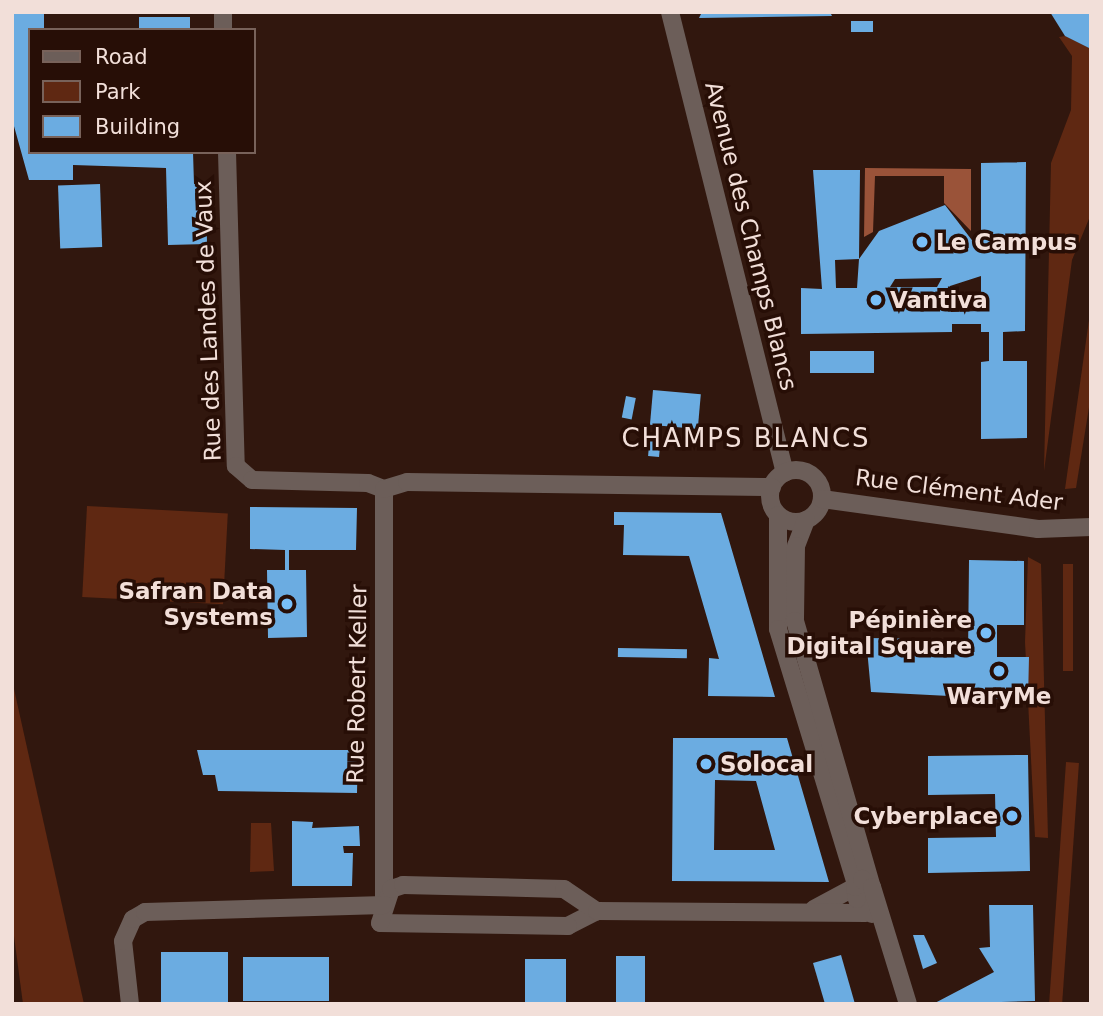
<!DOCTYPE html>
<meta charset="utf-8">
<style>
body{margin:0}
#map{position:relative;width:1103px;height:1016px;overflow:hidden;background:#31170e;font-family:"DejaVu Sans",sans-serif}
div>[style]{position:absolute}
.green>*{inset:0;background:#5f2812;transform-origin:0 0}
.water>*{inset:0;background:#9a5339}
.building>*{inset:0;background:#6bace1;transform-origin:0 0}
.minor>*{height:18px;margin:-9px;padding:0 9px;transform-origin:9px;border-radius:9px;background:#6c5e59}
.minor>.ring{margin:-9px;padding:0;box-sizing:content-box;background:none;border:18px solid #6c5e59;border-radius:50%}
.dots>*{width:19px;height:19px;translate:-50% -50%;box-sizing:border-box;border:4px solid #270e06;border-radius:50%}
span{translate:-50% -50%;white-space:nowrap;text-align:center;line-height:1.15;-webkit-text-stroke:7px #270e06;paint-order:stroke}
.street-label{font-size:23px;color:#f2dfd9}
.poi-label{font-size:23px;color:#f2dfd9;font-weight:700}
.left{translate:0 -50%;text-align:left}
.right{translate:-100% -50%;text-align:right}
.quarter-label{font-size:26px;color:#f2dfd9;letter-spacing:2px}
.frame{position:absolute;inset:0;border:14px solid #f2dfd9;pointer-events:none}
.legend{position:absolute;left:28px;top:28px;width:228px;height:126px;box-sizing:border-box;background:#270e06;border:2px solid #78625a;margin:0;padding:9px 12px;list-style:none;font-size:21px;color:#f2dfd9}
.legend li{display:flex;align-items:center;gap:14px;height:35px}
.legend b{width:35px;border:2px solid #78625a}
</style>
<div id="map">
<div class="green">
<i style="clip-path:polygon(1065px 36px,1091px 49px,1091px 214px,1072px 260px,1044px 471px,1051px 163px,1071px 110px,1072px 56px,1059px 37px)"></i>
<i style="clip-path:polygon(1091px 306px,1091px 395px,1076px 488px,1065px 489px)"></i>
<i style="left:87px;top:506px;width:141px;height:91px;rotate:3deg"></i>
<i style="clip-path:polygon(1028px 557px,1041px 564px,1048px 838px,1035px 837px,1025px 642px)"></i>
<i style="left:1063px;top:564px;width:10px;height:107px"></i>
<i style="clip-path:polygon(12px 680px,84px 1004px,23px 1004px,12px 921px)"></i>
<i style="left:1066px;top:762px;width:13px;height:242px;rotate:4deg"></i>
<i style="clip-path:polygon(251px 823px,271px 823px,274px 871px,250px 872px)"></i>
</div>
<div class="water">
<i style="clip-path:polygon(865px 168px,971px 169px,971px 231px,944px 203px,944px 176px,875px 176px,873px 232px,864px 237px)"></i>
</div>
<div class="building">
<i style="clip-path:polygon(12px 12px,44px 12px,44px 30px,30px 30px,30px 152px,193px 152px,194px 184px,206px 184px,207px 244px,168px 245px,166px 168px,73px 165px,73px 180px,29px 180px,12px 119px)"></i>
<i style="clip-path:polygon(702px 12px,830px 12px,832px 16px,699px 18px)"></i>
<i style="clip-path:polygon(1050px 12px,1091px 12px,1091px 49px,1065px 36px)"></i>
<i style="left:139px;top:17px;width:51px;height:13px"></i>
<i style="left:851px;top:21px;width:22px;height:11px"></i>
<i style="clip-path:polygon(evenodd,1026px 162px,1025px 331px,1003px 332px,1003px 361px,1027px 361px,1027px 438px,981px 439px,981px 362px,989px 361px,989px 332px,981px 332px,981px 324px,952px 324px,952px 332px,801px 334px,801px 288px,822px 289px,813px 170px,860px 170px,859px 259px,835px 260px,836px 288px,857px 288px,859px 259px,879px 231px,945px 205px,981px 252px,981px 163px,1026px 162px,981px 276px,981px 311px,951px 312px,950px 286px,981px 276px,1026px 162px,942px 278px,937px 287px,890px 287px,895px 279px,942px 278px)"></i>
<i style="left:100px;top:184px;width:63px;height:42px;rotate:88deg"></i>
<i style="left:810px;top:351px;width:64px;height:22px"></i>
<i style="left:653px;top:390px;width:48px;height:35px;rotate:5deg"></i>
<i style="left:626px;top:396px;width:10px;height:22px;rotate:11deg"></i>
<i style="left:650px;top:434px;width:11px;height:22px;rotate:5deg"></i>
<i style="clip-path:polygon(250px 507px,357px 508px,356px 550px,289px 550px,289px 570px,306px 570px,307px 637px,268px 638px,267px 570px,285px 570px,285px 550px,250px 549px)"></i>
<i style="clip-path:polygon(614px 512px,721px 513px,775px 697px,708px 696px,709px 658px,719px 659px,689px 556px,623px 555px,624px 525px,614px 525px)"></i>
<i style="clip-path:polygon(969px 560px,1024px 561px,1024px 625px,997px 625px,997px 657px,1029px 657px,1028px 700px,871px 692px,866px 638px,942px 639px,951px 654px,968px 656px)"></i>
<i style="left:618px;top:648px;width:69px;height:9px;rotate:1deg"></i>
<i style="clip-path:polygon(evenodd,673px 738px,787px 738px,829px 882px,672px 881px,673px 738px,715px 780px,756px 781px,775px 850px,714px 850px,715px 780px)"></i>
<i style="clip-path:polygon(197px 750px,358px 750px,357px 793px,218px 791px,215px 775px,203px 775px)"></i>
<i style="clip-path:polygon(1028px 755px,1030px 871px,928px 873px,928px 838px,996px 837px,995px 794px,928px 795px,928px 756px)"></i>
<i style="clip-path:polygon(292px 821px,313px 822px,312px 828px,359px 826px,360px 846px,343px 846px,344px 853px,353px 853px,352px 886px,292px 886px)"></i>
<i style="clip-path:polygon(989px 905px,1033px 905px,1035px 1001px,933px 1004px,994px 972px,979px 948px,990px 947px)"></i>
<i style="clip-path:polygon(913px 935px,924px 935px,937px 963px,923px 969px)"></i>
<i style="left:161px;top:952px;width:67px;height:53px"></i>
<i style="clip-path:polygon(841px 955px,855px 1004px,825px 1004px,813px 963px)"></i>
<i style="left:616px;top:956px;width:29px;height:48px"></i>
<i style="left:243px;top:957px;width:86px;height:44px"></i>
<i style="left:525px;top:959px;width:41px;height:45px"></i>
</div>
<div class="minor">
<i style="left:223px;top:12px;width:18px;rotate:90deg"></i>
<i style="left:670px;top:12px;width:475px;rotate:76deg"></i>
<i style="left:227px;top:152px;width:314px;rotate:88.4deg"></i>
<i style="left:236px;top:466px;width:21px;rotate:41deg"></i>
<i style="left:252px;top:480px;width:116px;rotate:1.5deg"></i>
<i style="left:368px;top:483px;width:17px;rotate:21deg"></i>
<i class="ring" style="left:770px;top:470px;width:34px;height:34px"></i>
<i style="left:822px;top:499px;width:218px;rotate:7.9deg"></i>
<i style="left:1038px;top:529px;width:53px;rotate:-2.2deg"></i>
<i style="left:778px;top:515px;width:114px;rotate:90deg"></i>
<i style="left:778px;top:629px;width:267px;rotate:73deg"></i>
<i style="left:806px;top:520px;width:28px;rotate:111deg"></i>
<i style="left:796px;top:546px;width:75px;rotate:90.8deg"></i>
<i style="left:795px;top:621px;width:274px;rotate:73.9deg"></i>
<i style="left:384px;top:905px;width:416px;rotate:-90deg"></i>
<i style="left:384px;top:489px;width:24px;rotate:-17deg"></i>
<i style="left:407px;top:482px;width:365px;rotate:0.8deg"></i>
<i style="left:814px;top:909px;width:47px;rotate:-28.2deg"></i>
<i style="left:597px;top:911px;width:33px;rotate:153deg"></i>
<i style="left:568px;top:926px;width:188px;rotate:-179.1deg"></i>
<i style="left:380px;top:923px;width:36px;rotate:-72deg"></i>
<i style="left:391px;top:889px;width:13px;rotate:-18deg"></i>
<i style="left:403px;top:885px;width:161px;rotate:1.4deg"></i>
<i style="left:564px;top:889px;width:40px;rotate:34deg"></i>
<i style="left:597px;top:911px;width:269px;rotate:0.4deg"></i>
<i style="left:872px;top:914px;width:21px;rotate:-135deg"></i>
<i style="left:857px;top:899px;width:12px;rotate:-99deg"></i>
<i style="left:855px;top:887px;width:11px;rotate:-49deg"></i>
<i style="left:862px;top:879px;width:13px;rotate:39deg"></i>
<i style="left:872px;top:887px;width:122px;rotate:72.9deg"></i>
<i style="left:130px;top:1004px;width:63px;rotate:-96.3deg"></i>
<i style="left:123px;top:941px;width:24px;rotate:-66deg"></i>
<i style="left:133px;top:919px;width:14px;rotate:-30deg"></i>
<i style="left:145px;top:912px;width:239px;rotate:-1.7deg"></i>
</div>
<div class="dots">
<i style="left:922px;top:242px;background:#79bff8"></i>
<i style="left:876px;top:300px;background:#79bff8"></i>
<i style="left:287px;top:604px;background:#79bff8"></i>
<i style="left:986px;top:633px;background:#79bff8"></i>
<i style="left:999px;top:671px;background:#79bff8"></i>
<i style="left:706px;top:764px;background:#79bff8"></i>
<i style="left:1012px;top:816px;background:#79bff8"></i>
</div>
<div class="street-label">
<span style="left:751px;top:236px;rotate:76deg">Avenue des Champs Blancs</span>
<span style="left:208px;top:321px;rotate:-92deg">Rue des Landes de Vaux</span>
<span style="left:959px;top:490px;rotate:7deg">Rue Clément Ader</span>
<span style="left:357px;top:684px;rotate:-89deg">Rue Robert Keller</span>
</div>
<div class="poi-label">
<span class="left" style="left:936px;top:242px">Le Campus</span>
<span class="left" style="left:890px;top:300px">Vantiva</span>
<span class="right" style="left:273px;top:604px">Safran Data<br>Systems</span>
<span class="right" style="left:972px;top:633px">Pépinière<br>Digital Square</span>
<span style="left:999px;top:696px">WaryMe</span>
<span class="left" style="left:720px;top:764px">Solocal</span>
<span class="right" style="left:998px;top:816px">Cyberplace</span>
</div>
<div class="quarter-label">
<span style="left:746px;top:439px">CHAMPS BLANCS</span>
</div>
<div class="frame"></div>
<ul class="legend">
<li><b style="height:9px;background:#6c5e59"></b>Road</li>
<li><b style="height:19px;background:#5f2812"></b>Park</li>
<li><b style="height:19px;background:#6bace1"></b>Building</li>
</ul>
</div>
